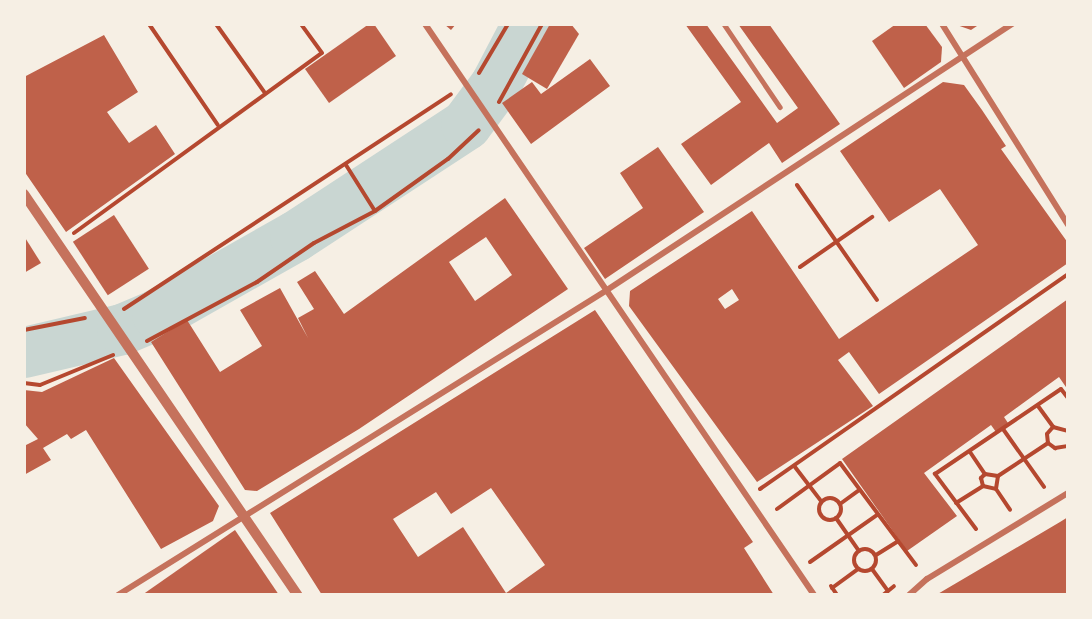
<!DOCTYPE html>
<style>
body{margin:0}
#map{position:relative;width:1092px;height:619px;overflow:hidden;background:#f6efe4;font-family:"Asap Condensed",sans-serif}
div>[style]{position:absolute}
.river>*{height:51px;margin:-25.5px;padding:0 25.5px;transform-origin:25.5px;border-radius:25.5px;background:#c9d6d2}
.building>*{inset:0;background:#bf614a;transform-origin:0 0}
.path>*{height:4px;margin:-2px;padding:0 2px;transform-origin:2px;border-radius:2px;background:#b5482f}
.path>.ring{margin:-2px;padding:0;box-sizing:content-box;background:none;border:4px solid #b5482f;border-radius:50%}
.service>*{height:4.5px;margin:-2.25px;padding:0 2.25px;transform-origin:2.25px;border-radius:2.25px;background:#c5725c}
.minor>*{height:6px;margin:-3px;padding:0 3px;transform-origin:3px;border-radius:3px;background:#c5725c}
.tertiary>*{height:10px;margin:-5px;padding:0 5px;transform-origin:5px;border-radius:5px;background:#c5725c}
span{translate:-50% -50%;white-space:nowrap;text-align:center;line-height:1.15;-webkit-text-stroke:4.5px #f6efe4;paint-order:stroke}
.frame{position:absolute;inset:0;border:26px solid #f6efe4;pointer-events:none}
</style>
<div id="map">
<div class="river">
<i style="left:24px;top:352px;width:101px;rotate:-13.2deg"></i>
<i style="left:122px;top:329px;width:38px;rotate:-23deg"></i>
<i style="left:157px;top:314px;width:159px;rotate:-29.5deg"></i>
<i style="left:295px;top:236px;width:204px;rotate:-33.2deg"></i>
<i style="left:466px;top:124px;width:49px;rotate:-53.4deg"></i>
<i style="left:495px;top:85px;width:69px;rotate:-62.3deg"></i>
</div>
<div class="building">
<i style="clip-path:polygon(369px 24px,374px 24px,396px 56px,329px 103px,305px 69px)"></i>
<i style="clip-path:polygon(444px 24px,456px 24px,451px 30px)"></i>
<i style="clip-path:polygon(550px 24px,571px 24px,579px 34px,547px 89px,522px 74px)"></i>
<i style="clip-path:polygon(685px 24px,706px 24px,777px 123px,798px 108px,738px 24px,769px 24px,840px 124px,782px 163px,769px 143px,711px 185px,681px 144px,741px 102px)"></i>
<i style="clip-path:polygon(896px 24px,925px 24px,942px 47px,941px 62px,904px 88px,872px 41px)"></i>
<i style="clip-path:polygon(954px 24px,980px 24px,971px 30px)"></i>
<i style="clip-path:polygon(104px 35px,138px 92px,107px 112px,129px 143px,156px 125px,175px 154px,66px 232px,24px 171px,24px 77px)"></i>
<i style="clip-path:polygon(590px 59px,610px 86px,531px 144px,502px 103px,532px 82px,541px 94px)"></i>
<i style="clip-path:polygon(evenodd,943px 82px,964px 85px,982px 110px,1006px 146px,1001px 149px,1068px 243px,1068px 263px,879px 394px,849px 352px,838px 360px,873px 406px,757px 482px,629px 306px,630px 291px,752px 211px,839px 339px,978px 245px,940px 189px,889px 222px,840px 151px,943px 82px,732px 289px,739px 300px,725px 309px,718px 299px,732px 289px)"></i>
<i style="clip-path:polygon(658px 147px,704px 212px,605px 279px,584px 248px,643px 208px,620px 173px)"></i>
<i style="clip-path:polygon(evenodd,505px 198px,568px 289px,359px 429px,257px 491px,245px 490px,151px 342px,187px 320px,220px 372px,262px 346px,240px 310px,280px 288px,308px 338px,298px 318px,314px 309px,297px 282px,315px 271px,344px 314px,505px 198px,486px 237px,512px 275px,475px 301px,449px 262px,486px 237px)"></i>
<i style="left:114px;top:215px;width:64px;height:49px;rotate:57deg"></i>
<i style="clip-path:polygon(24px 236px,41px 263px,24px 273px)"></i>
<i style="clip-path:polygon(1068px 299px,1068px 390px,1059px 377px,1004px 417px,1008px 423px,996px 432px,991px 425px,924px 473px,957px 516px,907px 551px,842px 459px)"></i>
<i style="clip-path:polygon(evenodd,595px 310px,753px 542px,744px 548px,774px 595px,322px 595px,270px 513px,595px 310px,491px 488px,545px 565px,506px 593px,463px 527px,418px 557px,393px 519px,436px 492px,451px 514px,491px 488px)"></i>
<i style="clip-path:polygon(114px 358px,219px 506px,213px 521px,161px 549px,86px 430px,71px 439px,67px 434px,43px 448px,51px 460px,24px 475px,24px 446px,38px 439px,24px 423px,24px 390px,42px 392px)"></i>
<i style="clip-path:polygon(1068px 517px,1068px 595px,936px 595px,1060px 522px)"></i>
<i style="clip-path:polygon(235px 530px,279px 595px,142px 595px)"></i>
</div>
<div class="path">
<i style="left:149px;top:24px;width:122px;rotate:55.7deg"></i>
<i style="left:216px;top:24px;width:85px;rotate:54.6deg"></i>
<i style="left:479px;top:73px;width:57px;rotate:-59.4deg"></i>
<i style="left:499px;top:102px;width:89px;rotate:-61.1deg"></i>
<i style="left:346px;top:165px;width:54px;rotate:57.8deg"></i>
<i style="left:797px;top:185px;width:140px;rotate:55.2deg"></i>
<i style="left:74px;top:233px;width:306px;rotate:-36deg"></i>
<i style="left:322px;top:53px;width:36px;rotate:-126deg"></i>
<i style="left:800px;top:267px;width:88px;rotate:-34.8deg"></i>
<i style="left:124px;top:309px;width:391px;rotate:-33.3deg"></i>
<i style="left:24px;top:330px;width:62px;rotate:-11.1deg"></i>
<i style="left:147px;top:341px;width:125px;rotate:-28.2deg"></i>
<i style="left:257px;top:282px;width:69px;rotate:-34.4deg"></i>
<i style="left:314px;top:243px;width:69px;rotate:-27.7deg"></i>
<i style="left:375px;top:211px;width:90px;rotate:-35.5deg"></i>
<i style="left:448px;top:159px;width:42px;rotate:-43.1deg"></i>
<i style="left:24px;top:383px;width:16px;rotate:7deg"></i>
<i style="left:40px;top:385px;width:79px;rotate:-22.3deg"></i>
<i style="left:1038px;top:406px;width:26px;rotate:54deg"></i>
<i style="left:1053px;top:427px;width:16px;rotate:15deg"></i>
<i style="left:1053px;top:427px;width:9px;rotate:131deg"></i>
<i style="left:1047px;top:434px;width:9px;rotate:84deg"></i>
<i style="left:1048px;top:443px;width:9px;rotate:36deg"></i>
<i style="left:1055px;top:448px;width:12px;rotate:-9deg"></i>
<i style="left:1003px;top:429px;width:71px;rotate:54.7deg"></i>
<i style="left:970px;top:452px;width:27px;rotate:56deg"></i>
<i style="left:985px;top:474px;width:13px;rotate:9deg"></i>
<i style="left:998px;top:476px;width:13px;rotate:99deg"></i>
<i style="left:996px;top:489px;width:25px;rotate:56deg"></i>
<i style="left:795px;top:467px;width:43px;rotate:52.6deg"></i>
<i style="left:985px;top:474px;width:6px;rotate:135deg"></i>
<i style="left:981px;top:478px;width:8px;rotate:76deg"></i>
<i style="left:983px;top:486px;width:13px;rotate:13deg"></i>
<i style="left:998px;top:476px;width:60px;rotate:-33.4deg"></i>
<i style="left:760px;top:489px;width:376px;rotate:-34.9deg"></i>
<i class="ring" style="left:819px;top:498px;width:18px;height:18px"></i>
<i style="left:956px;top:503px;width:32px;rotate:-32deg"></i>
<i style="left:840px;top:504px;width:24px;rotate:-36deg"></i>
<i style="left:777px;top:509px;width:78px;rotate:-36.1deg"></i>
<i style="left:840px;top:463px;width:127px;rotate:53.3deg"></i>
<i style="left:836px;top:518px;width:40px;rotate:55.1deg"></i>
<i style="left:976px;top:529px;width:69px;rotate:-126.7deg"></i>
<i style="left:935px;top:474px;width:152px;rotate:-34deg"></i>
<i style="left:1061px;top:389px;width:11px;rotate:52deg"></i>
<i class="ring" style="left:854px;top:549px;width:18px;height:18px"></i>
<i style="left:876px;top:555px;width:26px;rotate:-32deg"></i>
<i style="left:810px;top:562px;width:82px;rotate:-35deg"></i>
<i style="left:872px;top:569px;width:27px;rotate:54deg"></i>
<i style="left:831px;top:586px;width:11px;rotate:56deg"></i>
<i style="left:832px;top:588px;width:32px;rotate:-36deg"></i>
<i style="left:883px;top:595px;width:14px;rotate:-39deg"></i>
</div>
<div class="service">
<i style="left:724px;top:24px;width:100px;rotate:56deg"></i>
</div>
<div class="minor">
<i style="left:425px;top:24px;width:691px;rotate:55.73deg"></i>
<i style="left:942px;top:24px;width:237px;rotate:57.9deg"></i>
<i style="left:118px;top:595px;width:576px;rotate:-31.95deg"></i>
<i style="left:607px;top:290px;width:485px;rotate:-33.3deg"></i>
<i style="left:909px;top:595px;width:24px;rotate:-42deg"></i>
<i style="left:927px;top:579px;width:165px;rotate:-31.4deg"></i>
</div>
<div class="tertiary">
<i style="left:24px;top:194px;width:486px;rotate:55.7deg"></i>
</div>
<div class="frame"></div>
</div>
